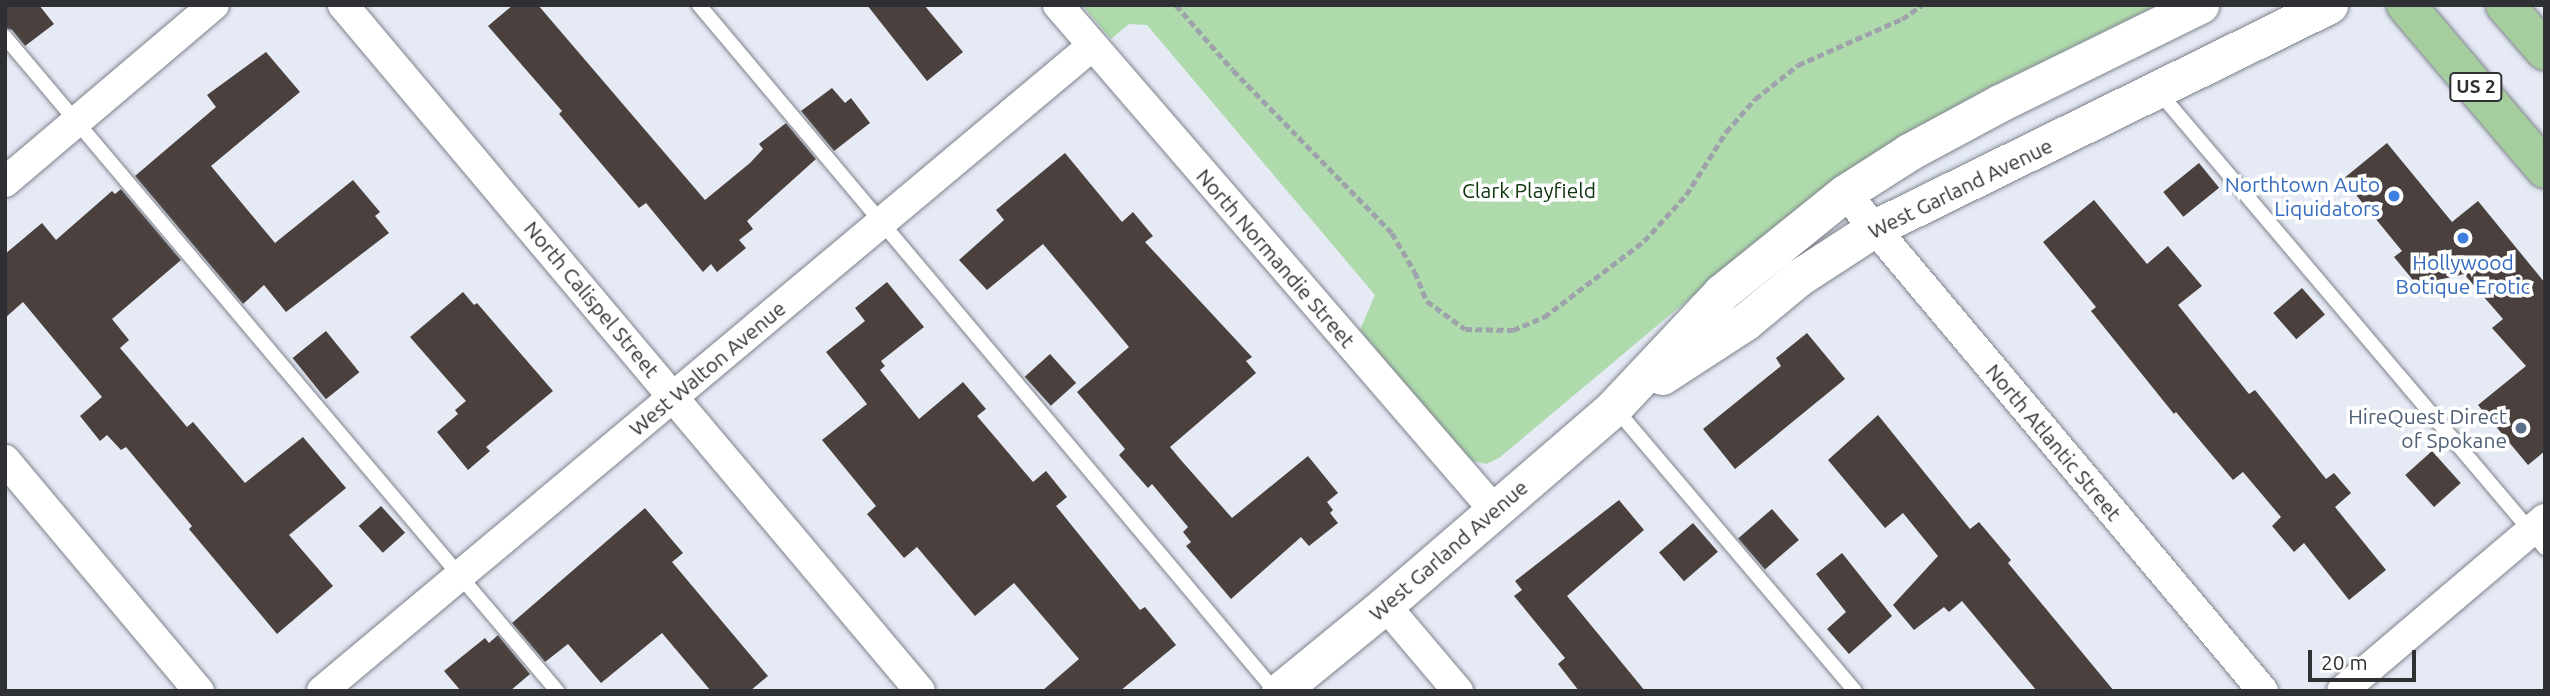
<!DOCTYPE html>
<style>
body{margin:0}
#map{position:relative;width:2550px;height:696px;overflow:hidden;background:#e5eaf5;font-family:Ubuntu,sans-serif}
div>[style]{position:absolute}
.green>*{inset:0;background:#afdbac}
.building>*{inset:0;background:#4a403d;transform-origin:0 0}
.path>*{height:4.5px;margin-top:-2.25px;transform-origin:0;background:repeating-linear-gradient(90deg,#9ea2aa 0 7px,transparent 0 10.5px)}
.roads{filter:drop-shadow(0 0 2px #7e828b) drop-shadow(0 0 2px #7e828b)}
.service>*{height:14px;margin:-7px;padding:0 7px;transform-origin:7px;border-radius:7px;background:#fff}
.minor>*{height:30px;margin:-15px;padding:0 15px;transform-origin:15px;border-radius:15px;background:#fff}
.tertiary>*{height:37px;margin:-18.5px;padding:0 18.5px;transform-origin:18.5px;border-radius:18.5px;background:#fff}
.primary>*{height:38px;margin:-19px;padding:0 19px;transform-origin:19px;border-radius:19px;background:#a6cd9e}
.dots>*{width:19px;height:19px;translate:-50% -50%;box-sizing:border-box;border:4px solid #fff;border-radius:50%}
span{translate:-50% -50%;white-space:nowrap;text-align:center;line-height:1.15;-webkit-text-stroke:7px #fff;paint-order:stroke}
.shield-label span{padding:2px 5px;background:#fff;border:2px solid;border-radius:5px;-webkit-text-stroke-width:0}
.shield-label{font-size:19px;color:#2e3034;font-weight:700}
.shop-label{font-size:21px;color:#366cbe}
.right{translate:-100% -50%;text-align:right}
.street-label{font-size:21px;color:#2e3034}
.park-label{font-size:21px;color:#0c330c}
.service-label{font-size:21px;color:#4e5e75}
.frame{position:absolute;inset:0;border:7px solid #2e3034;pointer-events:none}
.scale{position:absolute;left:2308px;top:650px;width:108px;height:32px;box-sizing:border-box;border:4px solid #2e3034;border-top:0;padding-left:9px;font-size:21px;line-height:24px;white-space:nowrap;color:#2e3034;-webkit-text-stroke:5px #fff;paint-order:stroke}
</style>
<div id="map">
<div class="green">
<i style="clip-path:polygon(1082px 5px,2157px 5px,1986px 89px,1899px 137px,1781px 222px,1499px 458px,1486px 464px,1474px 461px,1463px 452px,1360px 330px,1375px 295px,1147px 25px,1129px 24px,1111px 39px)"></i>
</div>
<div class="building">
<i style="clip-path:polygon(5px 5px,39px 5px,54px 24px,25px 46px,12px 30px,5px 28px)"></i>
<i style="clip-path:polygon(513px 5px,538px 5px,705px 200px,750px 163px,763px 149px,759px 144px,786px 123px,816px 159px,747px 221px,753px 229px,739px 240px,746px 248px,717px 272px,711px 264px,703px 272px,646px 203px,639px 208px,559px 114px,562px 111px,488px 26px)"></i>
<i style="clip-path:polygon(867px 5px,924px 5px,963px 52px,927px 81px)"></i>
<i style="clip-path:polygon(266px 52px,300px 92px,211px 166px,275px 243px,353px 180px,380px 212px,375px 216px,389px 233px,286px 312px,264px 285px,243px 304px,135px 176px,216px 107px,207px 95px)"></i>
<i style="clip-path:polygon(832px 88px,845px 103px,851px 98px,870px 123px,834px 151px,801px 111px)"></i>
<i style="clip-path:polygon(2387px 143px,2452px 222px,2478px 201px,2545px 283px,2545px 451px,2528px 465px,2478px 405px,2526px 366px,2492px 328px,2503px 319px,2464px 274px,2417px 285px,2394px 257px,2402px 251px,2343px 179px)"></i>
<i style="clip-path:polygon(1065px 153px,1122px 222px,1133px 212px,1153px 236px,1145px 242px,1252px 357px,1246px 361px,1256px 373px,1170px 447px,1180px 459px,1232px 518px,1308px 456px,1338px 493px,1327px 502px,1333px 510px,1330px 513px,1338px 523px,1309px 546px,1301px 537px,1231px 599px,1186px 546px,1191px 542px,1183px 532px,1188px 527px,1152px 484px,1148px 488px,1119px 455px,1125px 449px,1077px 392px,1129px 347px,1043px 244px,987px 290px,959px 260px,1004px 220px,996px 210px)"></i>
<i style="left:2199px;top:163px;width:32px;height:46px;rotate:51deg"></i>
<i style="clip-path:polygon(121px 189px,181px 260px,112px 319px,129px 340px,120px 348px,187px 427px,193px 422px,245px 483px,303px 437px,346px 488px,289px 535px,333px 586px,277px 634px,189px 529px,192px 526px,126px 447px,121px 450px,107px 435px,100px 441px,80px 416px,102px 397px,23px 302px,5px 318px,5px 254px,42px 223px,56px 240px,112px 191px,115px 194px)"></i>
<i style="clip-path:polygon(2094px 200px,2147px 264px,2168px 246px,2202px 286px,2178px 305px,2249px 394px,2255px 390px,2326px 479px,2334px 473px,2351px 493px,2335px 507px,2386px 570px,2349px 600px,2304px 543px,2294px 552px,2272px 526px,2281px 517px,2243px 472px,2233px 480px,2176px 412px,2174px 414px,2091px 311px,2096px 307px,2043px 242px)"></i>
<i style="clip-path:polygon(887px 282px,924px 327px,881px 361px,885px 366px,880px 370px,919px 419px,963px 382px,986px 409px,977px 416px,1033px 482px,1046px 471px,1067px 497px,1056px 506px,1140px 610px,1145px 607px,1176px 645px,1120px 691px,1042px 691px,1079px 659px,1014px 583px,975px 616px,917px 547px,904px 558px,867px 514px,876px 506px,822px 440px,867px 404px,826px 352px,865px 321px,855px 308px)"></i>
<i style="left:2302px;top:288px;width:35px;height:38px;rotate:49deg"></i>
<i style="clip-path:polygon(463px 292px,474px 305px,477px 303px,553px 391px,486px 447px,490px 451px,468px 470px,437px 432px,458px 414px,455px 410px,466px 401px,410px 337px)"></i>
<i style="left:326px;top:331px;width:53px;height:43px;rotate:51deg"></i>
<i style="clip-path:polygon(1807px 333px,1845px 379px,1735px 469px,1703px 429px,1781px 366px,1776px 358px)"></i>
<i style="left:1050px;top:354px;width:39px;height:34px;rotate:48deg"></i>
<i style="clip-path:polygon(1878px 415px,1970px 529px,1979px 522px,2011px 560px,2008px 563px,2114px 691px,2037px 691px,1962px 601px,1949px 612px,1944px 607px,1914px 630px,1893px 605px,1938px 556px,1903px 513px,1885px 528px,1828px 460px)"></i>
<i style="left:2432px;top:451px;width:43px;height:36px;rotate:48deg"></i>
<i style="clip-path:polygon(1619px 500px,1644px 530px,1567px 596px,1645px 691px,1579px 691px,1558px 664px,1565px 658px,1514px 596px,1522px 590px,1515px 581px)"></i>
<i style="left:381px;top:506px;width:36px;height:30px;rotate:48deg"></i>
<i style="clip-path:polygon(645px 508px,683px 553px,672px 562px,768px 676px,750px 691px,711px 691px,662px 633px,601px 683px,568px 644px,545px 662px,512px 623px)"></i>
<i style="left:1772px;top:509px;width:41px;height:45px;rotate:49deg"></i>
<i style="left:1693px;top:523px;width:38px;height:45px;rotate:49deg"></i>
<i style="clip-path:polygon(1842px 553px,1892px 616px,1849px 654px,1827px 629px,1846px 612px,1816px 574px)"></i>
<i style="clip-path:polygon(498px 635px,530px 674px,510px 691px,461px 691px,444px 671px,485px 638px,489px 643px)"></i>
</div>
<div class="path">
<i style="left:1176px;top:5px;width:86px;rotate:48.8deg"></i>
<i style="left:1233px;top:70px;width:228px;rotate:45.7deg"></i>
<i style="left:1392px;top:233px;width:45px;rotate:59.5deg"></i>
<i style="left:1415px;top:272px;width:31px;rotate:68deg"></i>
<i style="left:1427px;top:301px;width:47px;rotate:36.4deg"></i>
<i style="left:1465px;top:329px;width:48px;rotate:1.2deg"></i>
<i style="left:1513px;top:330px;width:34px;rotate:-23deg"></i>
<i style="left:1544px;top:317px;width:126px;rotate:-37.2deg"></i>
<i style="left:1644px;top:241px;width:62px;rotate:-47.6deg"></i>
<i style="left:1686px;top:195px;width:75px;rotate:-57.6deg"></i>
<i style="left:1726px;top:132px;width:44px;rotate:-48.7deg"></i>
<i style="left:1755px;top:99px;width:55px;rotate:-38.3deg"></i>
<i style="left:1798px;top:65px;width:114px;rotate:-23.9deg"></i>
<i style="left:1902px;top:19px;width:24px;rotate:-35deg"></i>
</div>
<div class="roads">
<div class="service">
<i style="left:699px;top:5px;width:896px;rotate:49.98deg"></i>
<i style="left:5px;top:37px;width:856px;rotate:49.83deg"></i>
<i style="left:2158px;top:91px;width:599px;rotate:49.74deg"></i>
<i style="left:1615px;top:408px;width:371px;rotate:49.7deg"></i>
</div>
<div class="minor">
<i style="left:343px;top:5px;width:896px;rotate:49.93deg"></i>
<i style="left:1058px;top:5px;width:667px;rotate:49.19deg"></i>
<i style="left:5px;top:182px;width:274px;rotate:-40.3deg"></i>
<i style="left:1845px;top:193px;width:650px;rotate:49.99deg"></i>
<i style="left:5px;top:460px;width:302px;rotate:50deg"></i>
<i style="left:1385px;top:605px;width:113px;rotate:49.7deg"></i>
<i style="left:322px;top:691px;width:1004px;rotate:-39.95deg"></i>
<i style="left:2342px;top:691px;width:266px;rotate:-40.3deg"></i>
</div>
<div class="tertiary">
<i style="left:1662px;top:376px;width:99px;rotate:-33deg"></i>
<i style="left:1745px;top:322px;width:69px;rotate:-39.7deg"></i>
<i style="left:1798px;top:278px;width:92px;rotate:-33deg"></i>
<i style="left:1875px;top:228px;width:506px;rotate:-26.16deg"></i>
<i style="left:1280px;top:691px;width:136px;rotate:-39.3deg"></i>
<i style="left:1385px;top:605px;width:303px;rotate:-40.8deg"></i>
<i style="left:1614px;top:407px;width:156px;rotate:-46.8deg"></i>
<i style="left:1721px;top:293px;width:159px;rotate:-38.9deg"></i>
<i style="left:1845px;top:193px;width:76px;rotate:-32.6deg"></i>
<i style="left:1909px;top:152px;width:103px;rotate:-28.3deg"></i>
<i style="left:2000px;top:103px;width:223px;rotate:-26.1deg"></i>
</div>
<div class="primary">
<i style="left:2406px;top:5px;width:215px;rotate:49.7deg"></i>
<i style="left:2505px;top:5px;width:61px;rotate:49deg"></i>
</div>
</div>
<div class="dots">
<i style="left:2394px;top:196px;background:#3f7fe0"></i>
<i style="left:2463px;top:238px;background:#3f7fe0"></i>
<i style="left:2521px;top:428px;background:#5c6f8a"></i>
</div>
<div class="shield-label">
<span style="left:2476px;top:87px">US 2</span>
</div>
<div class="shop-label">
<span class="right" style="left:2380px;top:196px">Northtown Auto<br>Liquidators</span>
<span style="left:2463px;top:274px">Hollywood<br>Botique Erotic</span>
</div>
<div class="street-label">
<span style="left:1960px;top:188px;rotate:-26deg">West Garland Avenue</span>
<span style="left:1276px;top:258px;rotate:49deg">North Normandie Street</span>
<span style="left:592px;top:299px;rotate:50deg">North Calispel Street</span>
<span style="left:707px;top:368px;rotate:-40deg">West Walton Avenue</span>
<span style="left:2054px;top:442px;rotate:50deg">North Atlantic Street</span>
<span style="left:1448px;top:550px;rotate:-41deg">West Garland Avenue</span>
</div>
<div class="park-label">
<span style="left:1529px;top:190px">Clark Playfield</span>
</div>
<div class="service-label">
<span class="right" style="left:2507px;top:428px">HireQuest Direct<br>of Spokane</span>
</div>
<div class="frame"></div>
<div class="scale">20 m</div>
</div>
